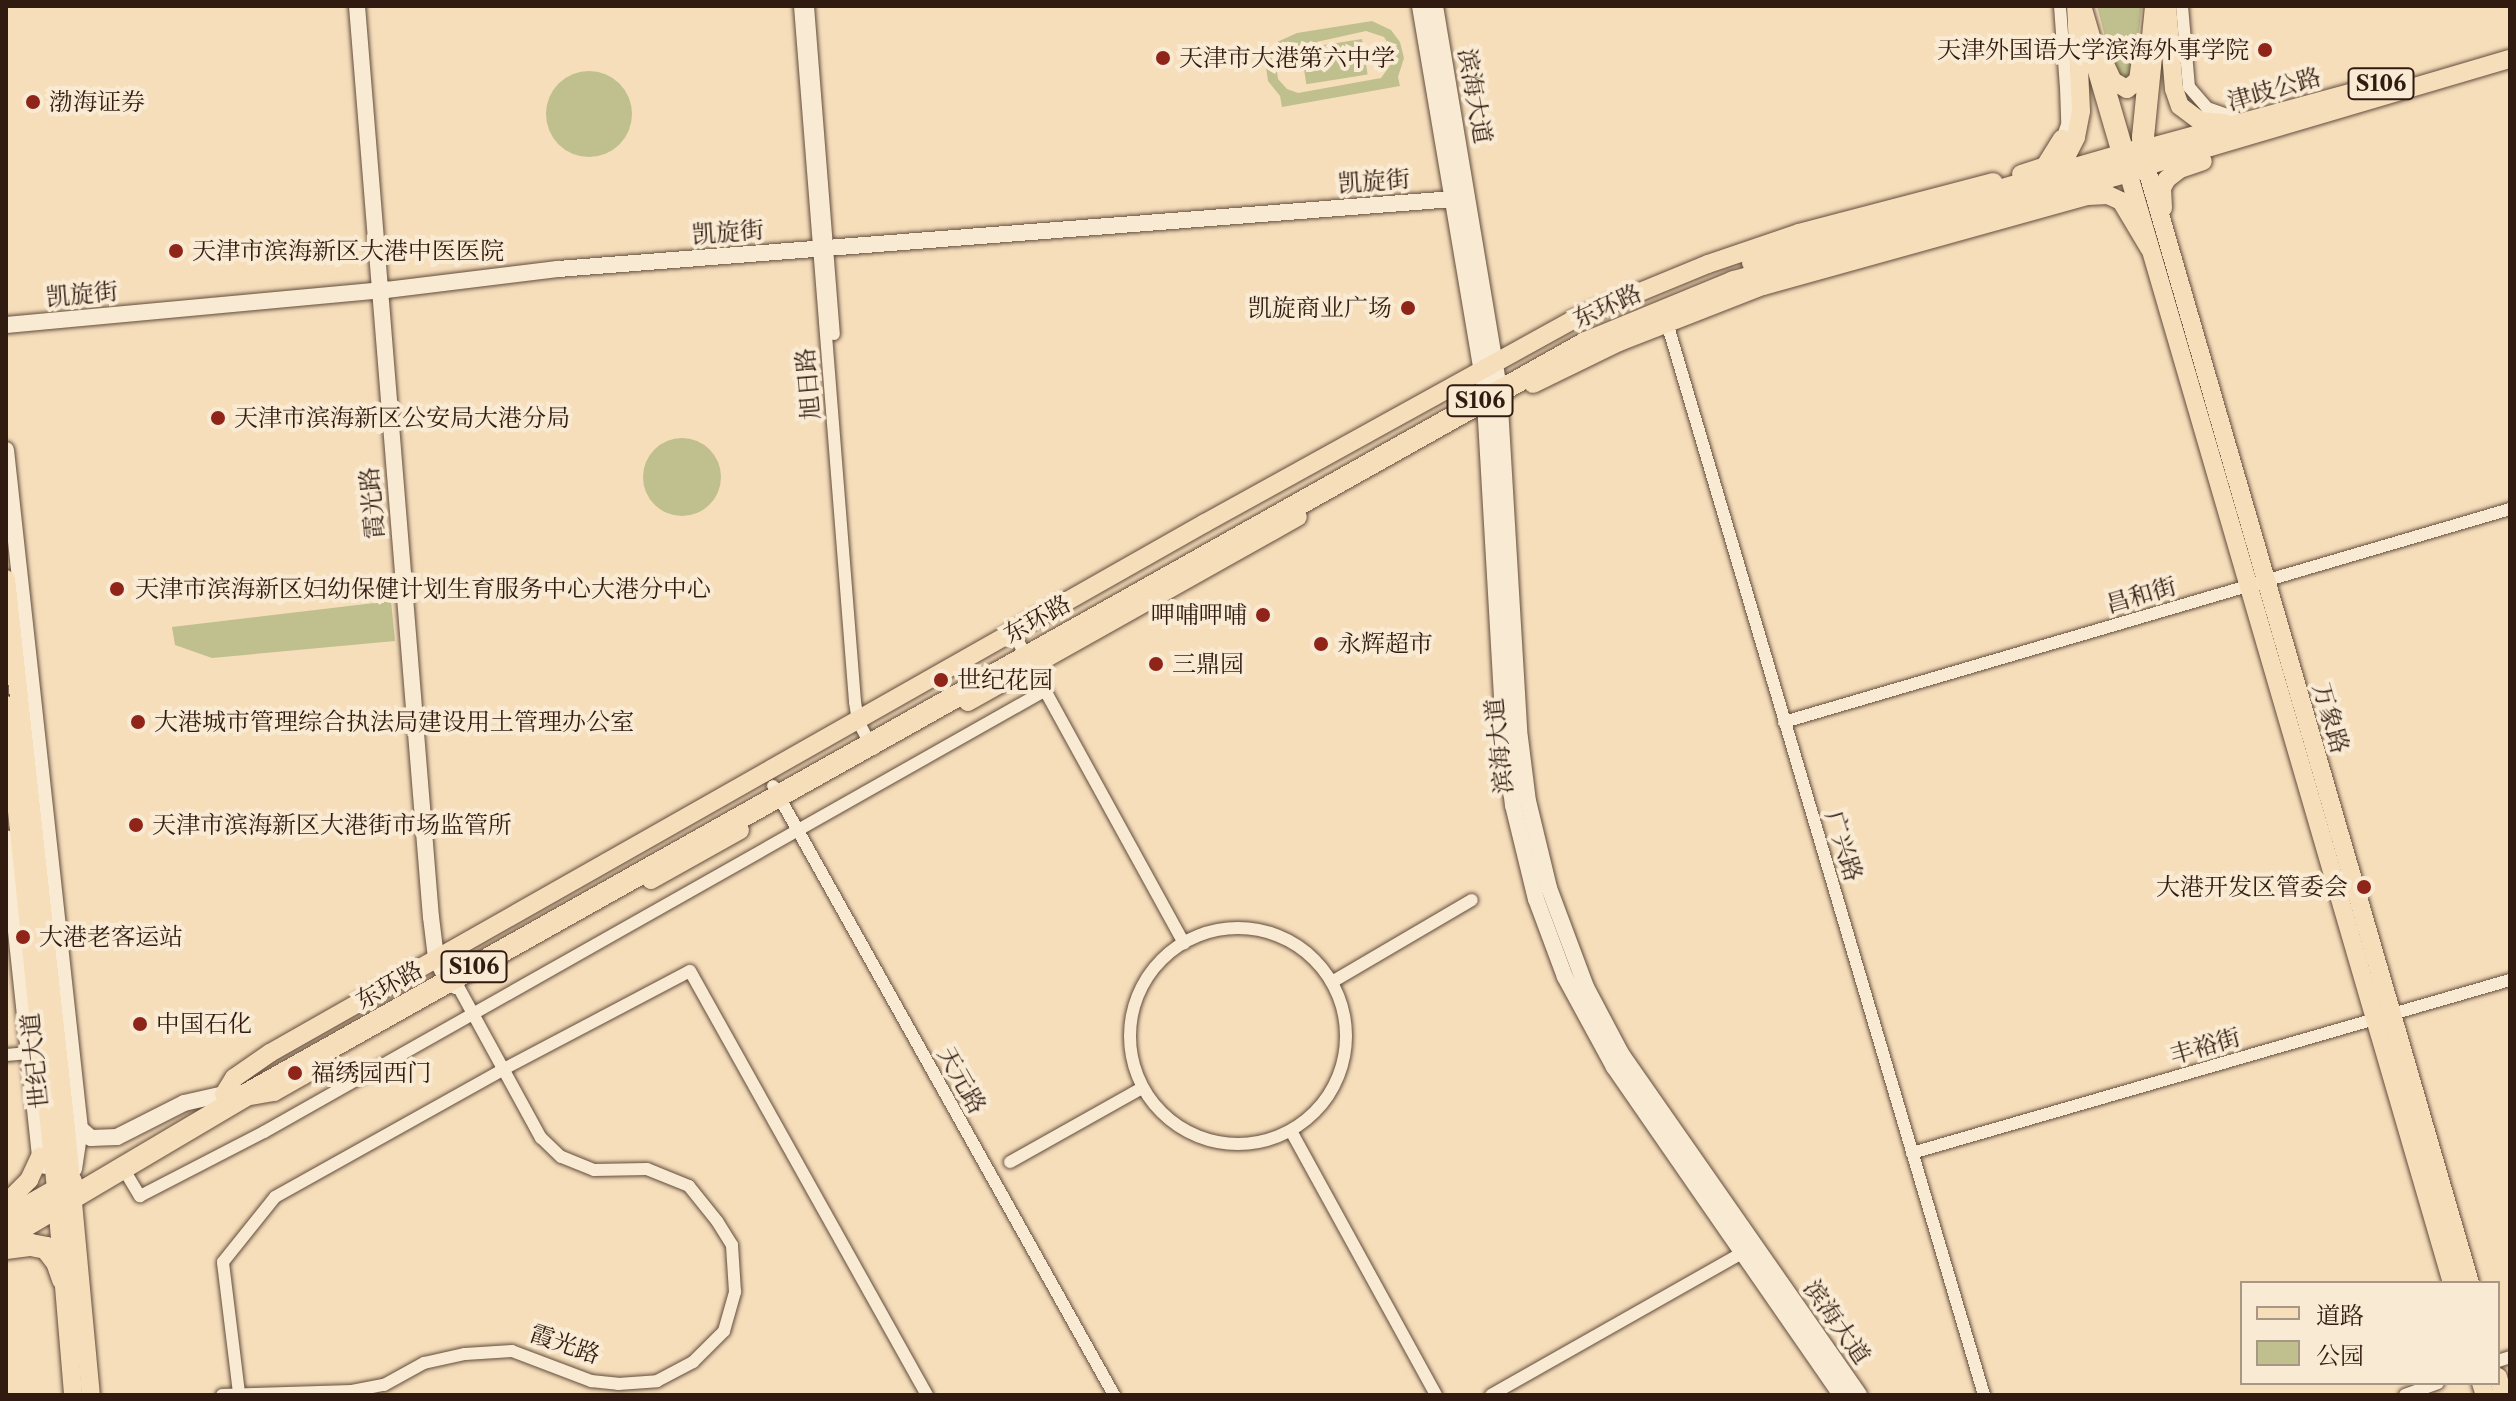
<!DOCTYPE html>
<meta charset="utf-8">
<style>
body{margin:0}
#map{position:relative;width:2516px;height:1401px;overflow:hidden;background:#f6debb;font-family:"Libre Caslon Text","Noto Serif SC",serif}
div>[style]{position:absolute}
.green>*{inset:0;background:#bfc08e;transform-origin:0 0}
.round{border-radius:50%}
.roads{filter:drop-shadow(0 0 2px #624c3c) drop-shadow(0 0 2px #624c3c)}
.street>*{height:12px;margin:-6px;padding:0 6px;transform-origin:6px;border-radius:6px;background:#f9ead3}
.street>.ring{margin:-6px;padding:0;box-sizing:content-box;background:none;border:12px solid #f9ead3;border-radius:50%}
.secondary>*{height:16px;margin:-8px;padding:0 8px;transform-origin:8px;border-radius:8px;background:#f9ead3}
.primary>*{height:18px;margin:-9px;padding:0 9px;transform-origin:9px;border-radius:9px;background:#f6debb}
.highway>*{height:22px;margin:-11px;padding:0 11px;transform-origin:11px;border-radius:11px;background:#f6debb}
.dots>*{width:22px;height:22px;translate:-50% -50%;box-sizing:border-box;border:4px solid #f9ead3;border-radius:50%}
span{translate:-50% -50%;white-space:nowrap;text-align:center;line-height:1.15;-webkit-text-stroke:8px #f9ead3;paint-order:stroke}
.shield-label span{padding:2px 6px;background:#f9ead3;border:2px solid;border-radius:6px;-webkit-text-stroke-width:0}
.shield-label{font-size:22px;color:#311b11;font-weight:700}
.poi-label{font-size:24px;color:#311b11}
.right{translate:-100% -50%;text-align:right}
.left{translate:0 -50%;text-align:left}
.street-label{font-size:24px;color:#311b11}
.frame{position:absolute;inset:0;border:8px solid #311b11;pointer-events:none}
.legend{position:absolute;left:2240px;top:1281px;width:260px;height:104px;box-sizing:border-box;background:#f9ead3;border:2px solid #a99785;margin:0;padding:10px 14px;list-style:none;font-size:24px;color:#311b11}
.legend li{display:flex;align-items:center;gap:16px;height:40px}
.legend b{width:40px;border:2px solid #a99785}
</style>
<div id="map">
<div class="green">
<i style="clip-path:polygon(2097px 6px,2142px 6px,2133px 79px,2116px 78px)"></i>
<i style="clip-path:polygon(evenodd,1372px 21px,1391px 30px,1400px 42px,1404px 58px,1398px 77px,1400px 86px,1282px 107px,1280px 96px,1268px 81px,1266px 67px,1277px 42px,1297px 33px,1372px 21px,1366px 31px,1384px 37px,1392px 50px,1391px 64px,1381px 78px,1298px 93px,1287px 89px,1278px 79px,1276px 64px,1285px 49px,1366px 31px)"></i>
<i style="left:1362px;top:39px;width:36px;height:62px;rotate:81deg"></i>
<i class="round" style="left:546px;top:71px;width:86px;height:86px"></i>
<i class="round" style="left:643px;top:438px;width:78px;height:78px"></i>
<i style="clip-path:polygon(391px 601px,395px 641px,212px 658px,175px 645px,172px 627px)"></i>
</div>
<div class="roads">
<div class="street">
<i style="left:800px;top:6px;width:698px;rotate:85.48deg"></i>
<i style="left:855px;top:702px;width:19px;rotate:81deg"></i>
<i style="left:858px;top:721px;width:32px;rotate:62deg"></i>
<i style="left:808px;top:6px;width:329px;rotate:85.5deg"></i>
<i style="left:2060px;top:6px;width:81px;rotate:85.8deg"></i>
<i style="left:2066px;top:87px;width:38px;rotate:88deg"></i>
<i style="left:2067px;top:125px;width:15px;rotate:110deg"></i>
<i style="left:2182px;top:6px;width:81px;rotate:85.1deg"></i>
<i style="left:2189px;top:87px;width:28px;rotate:49deg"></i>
<i style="left:2207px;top:108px;width:31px;rotate:19deg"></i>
<i style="left:1665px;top:316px;width:1125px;rotate:73.53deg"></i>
<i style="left:1014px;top:634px;width:353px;rotate:61.2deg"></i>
<i style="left:1784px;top:722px;width:757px;rotate:-16.35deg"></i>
<i style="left:773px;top:786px;width:698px;rotate:60.75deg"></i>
<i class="ring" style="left:1130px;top:928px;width:204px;height:204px"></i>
<i style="left:1332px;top:982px;width:162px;rotate:-30.4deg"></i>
<i style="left:6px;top:1055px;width:23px;rotate:-5deg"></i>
<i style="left:29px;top:1053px;width:7px;rotate:45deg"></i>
<i style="left:1291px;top:1131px;width:301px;rotate:61.2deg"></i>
<i style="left:1912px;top:1153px;width:623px;rotate:-16.14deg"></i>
<i style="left:1010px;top:1162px;width:151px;rotate:-29.3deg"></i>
<i style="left:123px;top:1168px;width:33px;rotate:59deg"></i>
<i style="left:140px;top:1196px;width:140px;rotate:-27.3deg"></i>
<i style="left:264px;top:1132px;width:896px;rotate:-29.48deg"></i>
<i style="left:2498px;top:1361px;width:13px;rotate:-18deg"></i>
<i style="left:239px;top:1393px;width:132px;rotate:-97deg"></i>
<i style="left:223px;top:1262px;width:83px;rotate:-51.3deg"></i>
<i style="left:275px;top:1197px;width:260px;rotate:-29.2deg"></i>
<i style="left:502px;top:1070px;width:212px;rotate:-27.8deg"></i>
<i style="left:690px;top:971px;width:486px;rotate:60.8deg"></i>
<i style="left:222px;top:1395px;width:130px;rotate:-1.8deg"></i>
<i style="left:352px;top:1391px;width:33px;rotate:-11deg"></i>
<i style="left:384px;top:1385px;width:46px;rotate:-28.8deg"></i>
<i style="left:424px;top:1363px;width:42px;rotate:-12.4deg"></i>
<i style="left:465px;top:1354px;width:47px;rotate:-3.7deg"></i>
<i style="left:512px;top:1351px;width:85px;rotate:20.8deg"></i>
<i style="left:591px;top:1381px;width:27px;rotate:6deg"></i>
<i style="left:618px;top:1384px;width:39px;rotate:-4deg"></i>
<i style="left:657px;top:1381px;width:41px;rotate:-27.8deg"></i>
<i style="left:693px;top:1362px;width:44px;rotate:-45deg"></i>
<i style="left:724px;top:1331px;width:41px;rotate:-74.2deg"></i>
<i style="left:735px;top:1292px;width:47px;rotate:-93.7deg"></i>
<i style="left:732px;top:1245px;width:28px;rotate:-122deg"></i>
<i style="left:717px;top:1221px;width:45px;rotate:-128.7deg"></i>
<i style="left:689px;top:1186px;width:45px;rotate:-158deg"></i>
<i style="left:647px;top:1169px;width:53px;rotate:178.9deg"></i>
<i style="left:594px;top:1170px;width:35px;rotate:-158deg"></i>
<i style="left:561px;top:1157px;width:28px;rotate:-136deg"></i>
<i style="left:541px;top:1138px;width:181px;rotate:-118.7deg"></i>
<i style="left:1491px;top:1395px;width:296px;rotate:-29.5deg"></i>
<i style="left:2405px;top:1395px;width:35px;rotate:-20deg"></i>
</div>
<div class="secondary">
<i style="left:357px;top:6px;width:914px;rotate:85.36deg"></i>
<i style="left:431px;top:917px;width:41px;rotate:83deg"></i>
<i style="left:436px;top:958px;width:27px;rotate:63deg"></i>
<i style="left:448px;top:982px;width:9px;rotate:27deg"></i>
<i style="left:1420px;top:6px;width:384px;rotate:80.4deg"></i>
<i style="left:1484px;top:385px;width:347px;rotate:86.7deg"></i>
<i style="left:1504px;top:731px;width:75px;rotate:83.1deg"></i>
<i style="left:1513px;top:805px;width:97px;rotate:76.3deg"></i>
<i style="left:1536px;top:899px;width:83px;rotate:69.6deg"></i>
<i style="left:1565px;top:977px;width:102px;rotate:61.4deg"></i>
<i style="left:1614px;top:1067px;width:399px;rotate:55.3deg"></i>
<i style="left:1435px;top:6px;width:389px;rotate:80.5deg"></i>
<i style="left:1499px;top:390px;width:341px;rotate:86.6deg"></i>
<i style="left:1519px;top:730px;width:72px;rotate:82.8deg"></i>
<i style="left:1528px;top:801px;width:89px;rotate:76.4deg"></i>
<i style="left:1549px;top:888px;width:106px;rotate:69.5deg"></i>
<i style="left:1586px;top:987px;width:77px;rotate:62.1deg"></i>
<i style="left:1622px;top:1055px;width:414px;rotate:55.1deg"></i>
<i style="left:6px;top:325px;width:382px;rotate:-5.3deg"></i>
<i style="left:386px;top:290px;width:173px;rotate:-7deg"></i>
<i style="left:558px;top:269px;width:899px;rotate:-4.47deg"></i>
<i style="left:6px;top:450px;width:683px;rotate:83.78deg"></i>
<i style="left:80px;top:1129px;width:40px;rotate:98.5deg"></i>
<i style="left:6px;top:838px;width:320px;rotate:83.9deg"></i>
<i style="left:40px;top:1156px;width:11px;rotate:63deg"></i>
<i style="left:76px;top:1125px;width:20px;rotate:41deg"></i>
<i style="left:91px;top:1138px;width:26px;rotate:-2deg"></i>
<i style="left:117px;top:1137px;width:75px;rotate:-26.9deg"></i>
<i style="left:184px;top:1103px;width:41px;rotate:-12.7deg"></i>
</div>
<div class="primary">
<i style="left:2167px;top:6px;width:83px;rotate:85.2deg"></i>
<i style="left:2174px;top:89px;width:18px;rotate:71deg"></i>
<i style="left:2180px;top:106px;width:25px;rotate:37deg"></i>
<i style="left:2200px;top:121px;width:25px;rotate:5deg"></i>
<i style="left:2104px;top:62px;width:21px;rotate:65deg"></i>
<i style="left:2113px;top:81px;width:16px;rotate:30deg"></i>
<i style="left:2127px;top:89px;width:14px;rotate:-39deg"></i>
<i style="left:2138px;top:80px;width:21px;rotate:-82deg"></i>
<i style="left:2144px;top:149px;width:225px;rotate:-15.2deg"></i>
<i style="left:2063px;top:163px;width:29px;rotate:-63deg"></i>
<i style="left:2076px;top:137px;width:26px;rotate:-79deg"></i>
<i style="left:2081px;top:111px;width:105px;rotate:-92.7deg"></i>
<i style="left:2128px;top:172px;width:1157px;rotate:73.74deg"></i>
<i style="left:2021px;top:174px;width:25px;rotate:-18deg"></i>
<i style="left:2045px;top:166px;width:32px;rotate:-58deg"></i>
<i style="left:2163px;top:208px;width:20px;rotate:-93deg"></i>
<i style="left:2162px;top:188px;width:10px;rotate:-61deg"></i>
<i style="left:2167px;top:179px;width:16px;rotate:-38deg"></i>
<i style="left:2180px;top:169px;width:24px;rotate:-19deg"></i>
<i style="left:1533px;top:384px;width:96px;rotate:-26deg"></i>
<i style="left:1619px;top:342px;width:155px;rotate:-21.3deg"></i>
<i style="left:1763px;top:286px;width:337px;rotate:-15.5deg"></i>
<i style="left:2088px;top:196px;width:20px;rotate:-3deg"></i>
<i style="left:2108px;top:195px;width:14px;rotate:25deg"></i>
<i style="left:2121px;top:201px;width:55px;rotate:59.2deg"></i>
<i style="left:6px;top:579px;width:562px;rotate:83.77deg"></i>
<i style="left:67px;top:1138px;width:258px;rotate:84.7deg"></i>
<i style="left:968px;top:702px;width:378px;rotate:-29.3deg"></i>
<i style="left:6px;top:705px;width:489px;rotate:84.1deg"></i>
<i style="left:56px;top:1191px;width:205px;rotate:85.2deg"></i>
<i style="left:651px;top:880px;width:102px;rotate:-29.3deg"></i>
<i style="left:224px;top:1094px;width:19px;rotate:-58deg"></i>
<i style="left:234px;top:1078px;width:44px;rotate:-34.8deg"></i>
<i style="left:270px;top:1053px;width:1075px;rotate:-29.55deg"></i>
<i style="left:1205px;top:523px;width:419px;rotate:-28.9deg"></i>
<i style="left:1572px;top:320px;width:147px;rotate:-22.4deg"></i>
<i style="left:1708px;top:264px;width:96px;rotate:-18.8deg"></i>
<i style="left:1799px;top:233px;width:201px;rotate:-14.7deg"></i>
<i style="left:251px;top:1096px;width:23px;rotate:-10deg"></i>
<i style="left:274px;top:1092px;width:43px;rotate:-29.6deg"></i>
<i style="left:6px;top:1203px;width:33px;rotate:-45deg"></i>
<i style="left:29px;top:1180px;width:26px;rotate:-65deg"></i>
<i style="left:2470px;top:1283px;width:1163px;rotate:-106.18deg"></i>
<i style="left:2146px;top:166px;width:379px;rotate:-16.4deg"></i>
<i style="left:2498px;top:1377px;width:19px;rotate:74deg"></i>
<i style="left:2481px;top:1383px;width:13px;rotate:72deg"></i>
</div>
<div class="highway">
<i style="left:2080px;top:6px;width:168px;rotate:73.7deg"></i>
<i style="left:1753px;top:262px;width:407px;rotate:-16.1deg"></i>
<i style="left:6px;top:1219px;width:75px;rotate:-29.6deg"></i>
<i style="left:6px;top:1237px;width:277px;rotate:-30.6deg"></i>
<i style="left:244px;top:1096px;width:1539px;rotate:-29.3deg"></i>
<i style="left:1586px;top:343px;width:160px;rotate:-22.4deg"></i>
<i style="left:1734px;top:282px;width:428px;rotate:-15.7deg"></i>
<i style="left:2146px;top:166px;width:29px;rotate:-96deg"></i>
<i style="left:2143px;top:137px;width:132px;rotate:-84.3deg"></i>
<i style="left:6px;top:1248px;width:25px;rotate:-7deg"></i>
<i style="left:31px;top:1245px;width:15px;rotate:11deg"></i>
<i style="left:46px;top:1248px;width:18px;rotate:52deg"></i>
<i style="left:57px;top:1262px;width:18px;rotate:71deg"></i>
</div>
</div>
<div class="dots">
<i style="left:2265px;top:50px;background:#8f2418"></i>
<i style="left:1163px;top:58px;background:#8f2418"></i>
<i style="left:33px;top:102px;background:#8f2418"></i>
<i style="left:176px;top:251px;background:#8f2418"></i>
<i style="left:1408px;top:308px;background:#8f2418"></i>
<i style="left:218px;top:418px;background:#8f2418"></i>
<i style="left:117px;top:589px;background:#8f2418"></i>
<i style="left:1263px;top:615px;background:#8f2418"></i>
<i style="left:1321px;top:644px;background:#8f2418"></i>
<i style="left:1156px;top:664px;background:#8f2418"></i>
<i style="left:941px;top:680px;background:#8f2418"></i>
<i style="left:138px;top:722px;background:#8f2418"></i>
<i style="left:136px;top:825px;background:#8f2418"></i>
<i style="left:2364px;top:887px;background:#8f2418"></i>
<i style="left:23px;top:937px;background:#8f2418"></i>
<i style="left:140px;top:1024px;background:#8f2418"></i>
<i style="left:295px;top:1073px;background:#8f2418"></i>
</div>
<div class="shield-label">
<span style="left:2381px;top:84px">S106</span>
<span style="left:1480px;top:401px">S106</span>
<span style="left:474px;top:967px">S106</span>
</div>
<div class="poi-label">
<span class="right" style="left:2249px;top:50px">天津外国语大学滨海外事学院</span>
<span class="left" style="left:1179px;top:58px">天津市大港第六中学</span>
<span class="left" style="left:49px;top:102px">渤海证券</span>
<span class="left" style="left:192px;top:251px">天津市滨海新区大港中医医院</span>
<span class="right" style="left:1392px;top:308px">凯旋商业广场</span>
<span class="left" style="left:234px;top:418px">天津市滨海新区公安局大港分局</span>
<span class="left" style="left:135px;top:589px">天津市滨海新区妇幼保健计划生育服务中心大港分中心</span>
<span class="right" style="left:1247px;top:615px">呷哺呷哺</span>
<span class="left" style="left:1337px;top:644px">永辉超市</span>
<span class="left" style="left:1172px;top:664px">三鼎园</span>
<span class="left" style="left:957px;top:680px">世纪花园</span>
<span class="left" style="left:154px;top:722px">大港城市管理综合执法局建设用土管理办公室</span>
<span class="left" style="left:152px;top:825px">天津市滨海新区大港街市场监管所</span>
<span class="right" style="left:2348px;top:887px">大港开发区管委会</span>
<span class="left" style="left:39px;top:937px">大港老客运站</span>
<span class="left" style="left:156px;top:1024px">中国石化</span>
<span class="left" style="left:311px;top:1073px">福绣园西门</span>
</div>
<div class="street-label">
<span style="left:2274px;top:89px;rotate:-16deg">津歧公路</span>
<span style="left:1475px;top:96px;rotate:80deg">滨海大道</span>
<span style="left:1374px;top:181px;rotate:-4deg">凯旋街</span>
<span style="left:728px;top:232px;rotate:-4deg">凯旋街</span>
<span style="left:82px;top:294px;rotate:-5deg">凯旋街</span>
<span style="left:1607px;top:306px;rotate:-24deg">东环路</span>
<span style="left:808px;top:384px;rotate:-95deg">旭日路</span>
<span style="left:372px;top:503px;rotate:-95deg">霞光路</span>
<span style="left:2141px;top:595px;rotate:-16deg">昌和街</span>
<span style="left:1037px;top:619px;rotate:-29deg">东环路</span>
<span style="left:2331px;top:718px;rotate:74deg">万象路</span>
<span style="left:1499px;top:746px;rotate:-96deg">滨海大道</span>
<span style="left:1844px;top:846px;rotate:73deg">广兴路</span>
<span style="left:389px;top:985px;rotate:-29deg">东环路</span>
<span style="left:2205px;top:1046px;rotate:-16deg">丰裕街</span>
<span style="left:35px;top:1061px;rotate:-96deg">世纪大道</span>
<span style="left:962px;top:1080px;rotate:61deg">天元路</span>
<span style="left:1837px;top:1322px;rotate:55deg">滨海大道</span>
<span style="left:565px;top:1344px;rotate:19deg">霞光路</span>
</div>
<div class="frame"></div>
<ul class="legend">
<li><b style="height:10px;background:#f6debb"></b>道路</li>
<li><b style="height:22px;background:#bfc08e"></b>公园</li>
</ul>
</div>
